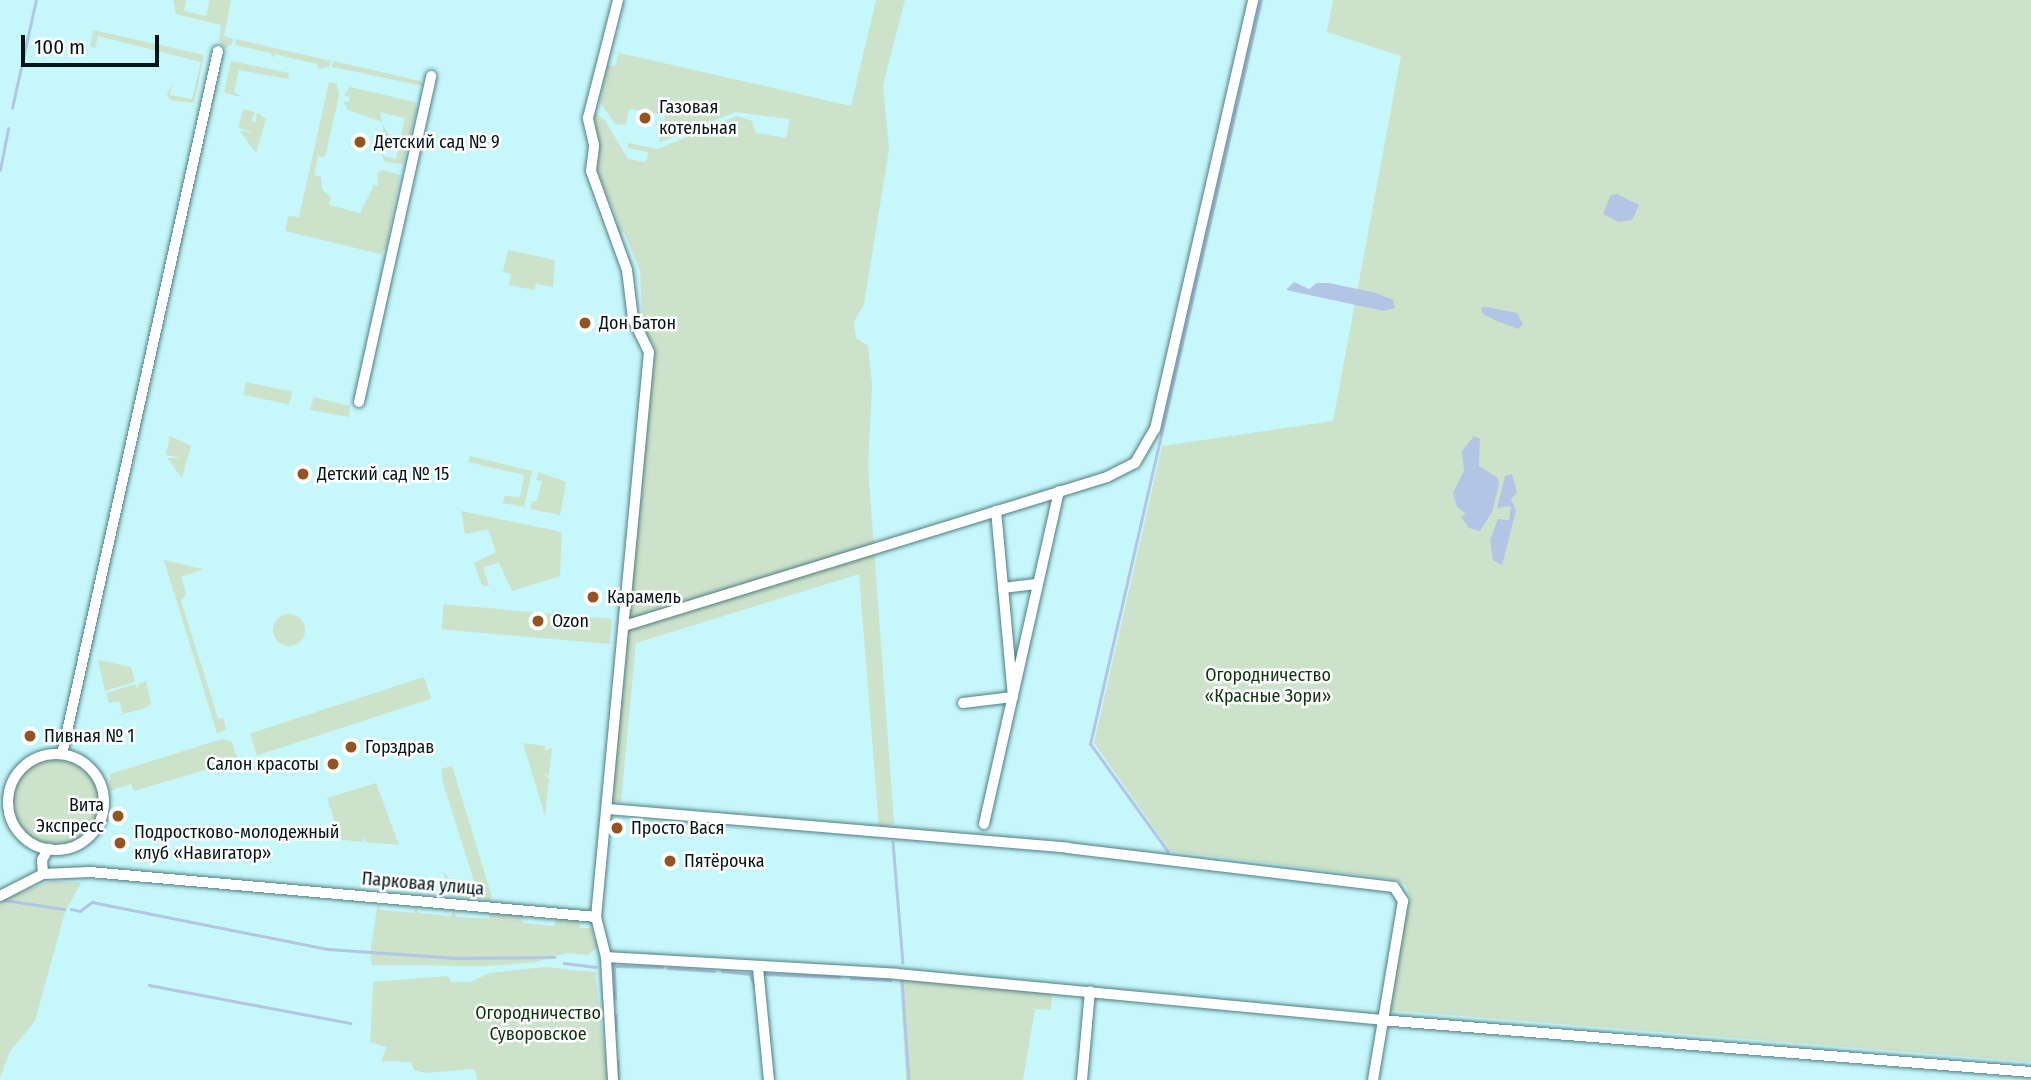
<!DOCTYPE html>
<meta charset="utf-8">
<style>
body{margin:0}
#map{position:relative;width:2031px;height:1080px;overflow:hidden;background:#c6f7fb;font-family:"Fira Sans Condensed",sans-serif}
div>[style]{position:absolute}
.green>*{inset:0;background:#cce2ca;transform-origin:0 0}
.round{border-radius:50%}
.water>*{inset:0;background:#b3c5e5}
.stream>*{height:2.5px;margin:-1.25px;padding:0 1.25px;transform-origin:1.25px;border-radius:1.25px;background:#b3c5e5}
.roads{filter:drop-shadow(0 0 2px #507d81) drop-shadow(0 0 2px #507d81)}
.minor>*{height:10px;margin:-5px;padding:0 5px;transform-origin:5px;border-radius:5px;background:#fff}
.minor>.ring{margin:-5px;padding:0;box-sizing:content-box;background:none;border:10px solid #fff;border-radius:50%}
.dots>*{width:19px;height:19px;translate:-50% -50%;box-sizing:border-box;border:4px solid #fff;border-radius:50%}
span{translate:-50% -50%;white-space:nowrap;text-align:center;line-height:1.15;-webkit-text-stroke:5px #fff;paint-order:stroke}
.poi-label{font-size:18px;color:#041517}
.left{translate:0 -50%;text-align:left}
.right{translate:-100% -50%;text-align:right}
.park-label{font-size:18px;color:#0d340c}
.street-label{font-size:18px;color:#041517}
.scale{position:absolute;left:21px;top:35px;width:138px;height:32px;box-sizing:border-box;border:4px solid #041517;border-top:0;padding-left:9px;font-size:21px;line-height:24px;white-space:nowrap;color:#041517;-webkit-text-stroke:5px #fff;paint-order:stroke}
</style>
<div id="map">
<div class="green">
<i style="clip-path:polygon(173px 0,186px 0,184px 11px,206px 16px,210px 0,231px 0,224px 36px,233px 39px,232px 44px,225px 48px,219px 41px,221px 25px,176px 14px)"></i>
<i style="clip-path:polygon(876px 0,905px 0,883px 85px,889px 149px,864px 304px,854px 322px,856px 338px,868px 346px,872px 385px,868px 466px,894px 823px,887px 828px,879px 827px,859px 574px,636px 643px,621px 802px,615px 801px,612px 797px,654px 345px,637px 321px,642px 312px,640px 270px,624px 232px,618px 235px,614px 229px,619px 224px,596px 168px,591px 116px,595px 113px,605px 120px,628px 159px,646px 162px,648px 152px,628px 148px,628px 143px,658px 149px,737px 116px,752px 121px,756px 133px,786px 138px,790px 119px,735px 112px,659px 143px,665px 115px,629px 109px,626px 125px,615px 124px,600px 102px,607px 65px,615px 66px,619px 54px,611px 51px,851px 106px)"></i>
<i style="clip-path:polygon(1333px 0,2031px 0,2031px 1062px,1387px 1010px,1384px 1001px,1410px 898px,1406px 885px,1392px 879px,1170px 851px,1094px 743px,1162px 446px,1333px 421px,1401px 56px,1327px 32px)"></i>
<i style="clip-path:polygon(93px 30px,204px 55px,194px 103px,170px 100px,167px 94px,172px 84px,170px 95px,192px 99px,201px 62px,98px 36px,95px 48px,90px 46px)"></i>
<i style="clip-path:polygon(236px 39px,331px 61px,329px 67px,318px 69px,317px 64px,275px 54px,272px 58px,271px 53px,235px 45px)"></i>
<i style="clip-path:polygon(231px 61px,289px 73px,288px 79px,239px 70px,234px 92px,242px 97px,224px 93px)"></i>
<i style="clip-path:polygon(334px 61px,420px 81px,424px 86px,332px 67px)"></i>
<i style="clip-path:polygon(329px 82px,337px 84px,339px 96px,325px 157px,318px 156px,314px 175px,321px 177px,322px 189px,331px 198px,329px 205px,360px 213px,374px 185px,378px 186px,377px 173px,383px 170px,400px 175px,386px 247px,381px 254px,285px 231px,288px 216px,299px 217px)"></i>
<i style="clip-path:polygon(350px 87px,414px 102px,417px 108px,403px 164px,385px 162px,381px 153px,384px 149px,383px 156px,396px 159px,400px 141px,386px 138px,383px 145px,383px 124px,388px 134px,401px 137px,405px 118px,380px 112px,382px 122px,348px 110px,343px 101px,349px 102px,350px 97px,344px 95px)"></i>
<i style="clip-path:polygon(243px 109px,255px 112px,251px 121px,256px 122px,257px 112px,266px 119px,256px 153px,240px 131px,254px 132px,238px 128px)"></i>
<i style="clip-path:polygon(508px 250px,555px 260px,553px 287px,536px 284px,534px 290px,509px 285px,511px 274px,503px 272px)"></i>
<i style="left:246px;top:382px;width:47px;height:13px;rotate:12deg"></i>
<i style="clip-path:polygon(314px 397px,350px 406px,349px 417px,310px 410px)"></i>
<i style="clip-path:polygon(170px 436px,191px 446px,182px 478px,167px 458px,181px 458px,166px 455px)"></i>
<i style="clip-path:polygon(470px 456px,532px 471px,524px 507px,502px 503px,505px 496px,520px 497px,524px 475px,468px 462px)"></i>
<i style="clip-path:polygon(539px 472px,566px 482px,560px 515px,530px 509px,532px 501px,537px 501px,542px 481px,536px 480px)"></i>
<i style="clip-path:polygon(461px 511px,562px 532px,560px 576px,512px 591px,499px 563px,483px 567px,489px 586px,482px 586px,474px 563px,496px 552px,488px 529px,465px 534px)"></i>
<i style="clip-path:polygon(164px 560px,203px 569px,181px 577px,186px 594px,181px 601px,218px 718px,224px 719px,226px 730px,217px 733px)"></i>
<i class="round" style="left:273px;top:614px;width:32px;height:32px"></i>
<i style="left:612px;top:619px;width:25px;height:169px;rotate:95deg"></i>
<i style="clip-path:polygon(98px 660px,131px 667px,135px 682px,105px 691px)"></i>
<i style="left:424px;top:677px;width:23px;height:183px;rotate:72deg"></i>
<i style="clip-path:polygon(146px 681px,151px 704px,143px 709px,114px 716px,123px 713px,119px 701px,109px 703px,106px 693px,136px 684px,138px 691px,138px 684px)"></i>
<i style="clip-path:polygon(222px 739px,232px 742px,237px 758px,232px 762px,134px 791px,131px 784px,110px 791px,110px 774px)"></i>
<i style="clip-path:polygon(523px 743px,545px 746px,545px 751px,552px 747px,549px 776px,543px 772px,549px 779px,545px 816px)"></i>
<i class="round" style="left:13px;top:759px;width:86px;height:86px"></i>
<i style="clip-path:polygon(452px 766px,492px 897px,490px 900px,451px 896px,443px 871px,457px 889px,475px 884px,443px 783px,441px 769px)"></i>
<i style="clip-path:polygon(376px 783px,399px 845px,365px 842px,365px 835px,363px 842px,335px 839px,339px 833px,327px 798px)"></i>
<i style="clip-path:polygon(52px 881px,81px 883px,65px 912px,35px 1021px,10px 1051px,0 1078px,0 900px)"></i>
<i style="clip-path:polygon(378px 902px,380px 910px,414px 913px,416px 906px,418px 913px,451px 916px,454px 909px,456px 917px,489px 919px,490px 913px,503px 914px,522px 916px,523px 923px,554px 926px,556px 919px,579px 921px,580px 928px,591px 928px,597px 948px,587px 955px,566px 953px,537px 962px,487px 966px,372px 965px,370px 954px)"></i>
<i style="clip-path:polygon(545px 967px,595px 972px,608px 1080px,478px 1080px,474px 1069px,426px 1073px,414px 1070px,411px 1062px,381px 1061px,387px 1047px,370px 1042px,373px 982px,448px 976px,451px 982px,471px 982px,489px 973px)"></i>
<i style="clip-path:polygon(900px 978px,1052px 993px,1051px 1010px,1035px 1009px,1023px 1080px,906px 1080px)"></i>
</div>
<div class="water">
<i style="clip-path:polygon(1617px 194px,1639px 205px,1632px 220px,1619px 222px,1603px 214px,1611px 195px)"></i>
<i style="clip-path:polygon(1294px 282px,1309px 289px,1317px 283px,1329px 283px,1376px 293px,1393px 300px,1395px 308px,1384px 311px,1286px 290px)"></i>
<i style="clip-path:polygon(1486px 307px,1517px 313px,1523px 324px,1518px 329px,1499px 322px,1483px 314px,1481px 308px)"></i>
<i style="clip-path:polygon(1474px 436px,1480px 439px,1479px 466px,1498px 478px,1499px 485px,1492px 512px,1480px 531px,1469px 528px,1461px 517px,1466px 514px,1457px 507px,1453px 493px,1464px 471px,1462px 451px)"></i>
<i style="clip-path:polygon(1512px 474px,1517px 492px,1511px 499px,1516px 511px,1502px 565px,1493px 560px,1490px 540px,1498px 519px,1509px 520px,1511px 506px,1498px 508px,1498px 504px,1505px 476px)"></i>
</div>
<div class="stream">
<i style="left:12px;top:108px;width:111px;rotate:-77.5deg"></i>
<i style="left:0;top:170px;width:42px;rotate:-79deg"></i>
<i style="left:893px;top:842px;width:121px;rotate:85.3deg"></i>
<i style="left:1168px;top:852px;width:133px;rotate:-125.8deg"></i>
<i style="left:1090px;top:744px;width:763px;rotate:-77.06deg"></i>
<i style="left:5px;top:900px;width:60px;rotate:8.7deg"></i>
<i style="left:71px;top:909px;width:9px;rotate:13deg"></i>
<i style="left:80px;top:911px;width:15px;rotate:-37deg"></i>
<i style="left:92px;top:902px;width:241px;rotate:11.3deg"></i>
<i style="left:328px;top:949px;width:129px;rotate:4deg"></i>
<i style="left:457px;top:958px;width:97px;rotate:-0.6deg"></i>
<i style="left:564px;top:963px;width:32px;rotate:7deg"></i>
<i style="left:668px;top:968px;width:46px;rotate:3.7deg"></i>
<i style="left:722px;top:971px;width:28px;rotate:6deg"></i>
<i style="left:750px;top:974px;width:13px;rotate:67deg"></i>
<i style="left:765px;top:974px;width:74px;rotate:2.3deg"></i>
<i style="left:851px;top:978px;width:39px;rotate:3deg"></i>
<i style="left:902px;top:980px;width:100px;rotate:86deg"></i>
<i style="left:149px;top:985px;width:205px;rotate:10.7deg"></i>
<i style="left:615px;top:999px;width:33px;rotate:-92deg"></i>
<i style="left:614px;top:966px;width:48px;rotate:1.2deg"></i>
<i style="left:616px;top:1015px;width:15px;rotate:90deg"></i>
<i style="left:618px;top:1061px;width:19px;rotate:90deg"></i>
</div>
<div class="roads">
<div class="minor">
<i style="left:359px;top:402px;width:334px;rotate:-77.5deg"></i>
<i style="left:1003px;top:588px;width:35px;rotate:-7deg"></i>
<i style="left:624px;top:626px;width:505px;rotate:-17.14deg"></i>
<i style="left:1107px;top:477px;width:31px;rotate:-27deg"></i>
<i style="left:1135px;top:463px;width:39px;rotate:-60deg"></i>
<i style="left:1155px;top:429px;width:440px;rotate:-77.1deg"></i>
<i style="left:963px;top:703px;width:50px;rotate:-6.8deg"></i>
<i style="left:1013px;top:697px;width:187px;rotate:-95.2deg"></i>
<i style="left:62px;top:754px;width:720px;rotate:-77.49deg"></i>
<i class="ring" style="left:8px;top:754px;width:86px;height:86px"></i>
<i style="left:607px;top:809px;width:462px;rotate:4.8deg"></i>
<i style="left:1067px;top:848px;width:329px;rotate:6.8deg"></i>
<i style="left:1394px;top:887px;width:17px;rotate:57deg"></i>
<i style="left:1403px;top:901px;width:181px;rotate:99.5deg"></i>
<i style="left:984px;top:824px;width:341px;rotate:-77.3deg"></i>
<i style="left:43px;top:874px;width:14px;rotate:-94deg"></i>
<i style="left:42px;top:860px;width:13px;rotate:-61deg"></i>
<i style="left:0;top:896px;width:48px;rotate:-27.1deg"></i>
<i style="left:43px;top:874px;width:47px;rotate:-2.4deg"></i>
<i style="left:90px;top:872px;width:508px;rotate:5.08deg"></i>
<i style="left:606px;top:957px;width:291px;rotate:3.3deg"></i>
<i style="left:897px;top:974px;width:485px;rotate:5.4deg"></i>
<i style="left:1380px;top:1020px;width:653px;rotate:4.57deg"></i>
<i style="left:758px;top:968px;width:113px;rotate:84.4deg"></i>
<i style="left:613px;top:1080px;width:123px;rotate:-93.3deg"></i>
<i style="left:606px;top:957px;width:41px;rotate:-104deg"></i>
<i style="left:596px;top:917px;width:567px;rotate:-84.64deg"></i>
<i style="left:649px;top:352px;width:37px;rotate:-116deg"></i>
<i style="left:633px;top:319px;width:49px;rotate:-97deg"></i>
<i style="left:627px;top:270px;width:105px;rotate:-110deg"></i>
<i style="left:591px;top:171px;width:26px;rotate:-83deg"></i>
<i style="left:594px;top:145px;width:28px;rotate:-103deg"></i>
<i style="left:588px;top:118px;width:122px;rotate:-75.7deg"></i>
<i style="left:1082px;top:1080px;width:89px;rotate:-84.9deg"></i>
</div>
</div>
<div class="dots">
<i style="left:645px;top:118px;background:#955322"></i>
<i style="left:360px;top:142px;background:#955322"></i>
<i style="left:585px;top:323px;background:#955322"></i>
<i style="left:303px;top:474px;background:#955322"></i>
<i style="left:593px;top:597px;background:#955322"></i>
<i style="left:538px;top:621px;background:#955322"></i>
<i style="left:30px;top:736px;background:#955322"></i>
<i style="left:351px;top:747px;background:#955322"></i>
<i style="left:333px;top:764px;background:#955322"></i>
<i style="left:118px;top:816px;background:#955322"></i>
<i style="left:617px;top:828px;background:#955322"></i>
<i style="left:120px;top:843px;background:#955322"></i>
<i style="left:670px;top:861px;background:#955322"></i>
</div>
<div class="poi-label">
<span class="left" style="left:659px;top:118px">Газовая<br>котельная</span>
<span class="left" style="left:374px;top:142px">Детский сад № 9</span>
<span class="left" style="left:599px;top:323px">Дон Батон</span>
<span class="left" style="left:317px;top:474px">Детский сад № 15</span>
<span class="left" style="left:607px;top:597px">Карамель</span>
<span class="left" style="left:552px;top:621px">Ozon</span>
<span class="left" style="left:44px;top:736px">Пивная № 1</span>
<span class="left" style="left:365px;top:747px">Горздрав</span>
<span class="right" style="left:319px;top:764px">Салон красоты</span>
<span class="right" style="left:104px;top:816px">Вита<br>Экспресс</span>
<span class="left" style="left:631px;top:828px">Просто Вася</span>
<span class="left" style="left:134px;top:843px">Подростково-молодежный<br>клуб «Навигатор»</span>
<span class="left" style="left:684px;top:861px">Пятёрочка</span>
</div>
<div class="park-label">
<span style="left:1268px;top:686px">Огородничество<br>«Красные Зори»</span>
<span style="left:538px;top:1024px">Огородничество<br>Суворовское</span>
</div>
<div class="street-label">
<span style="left:423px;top:884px;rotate:5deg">Парковая улица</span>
</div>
<div class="scale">100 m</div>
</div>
